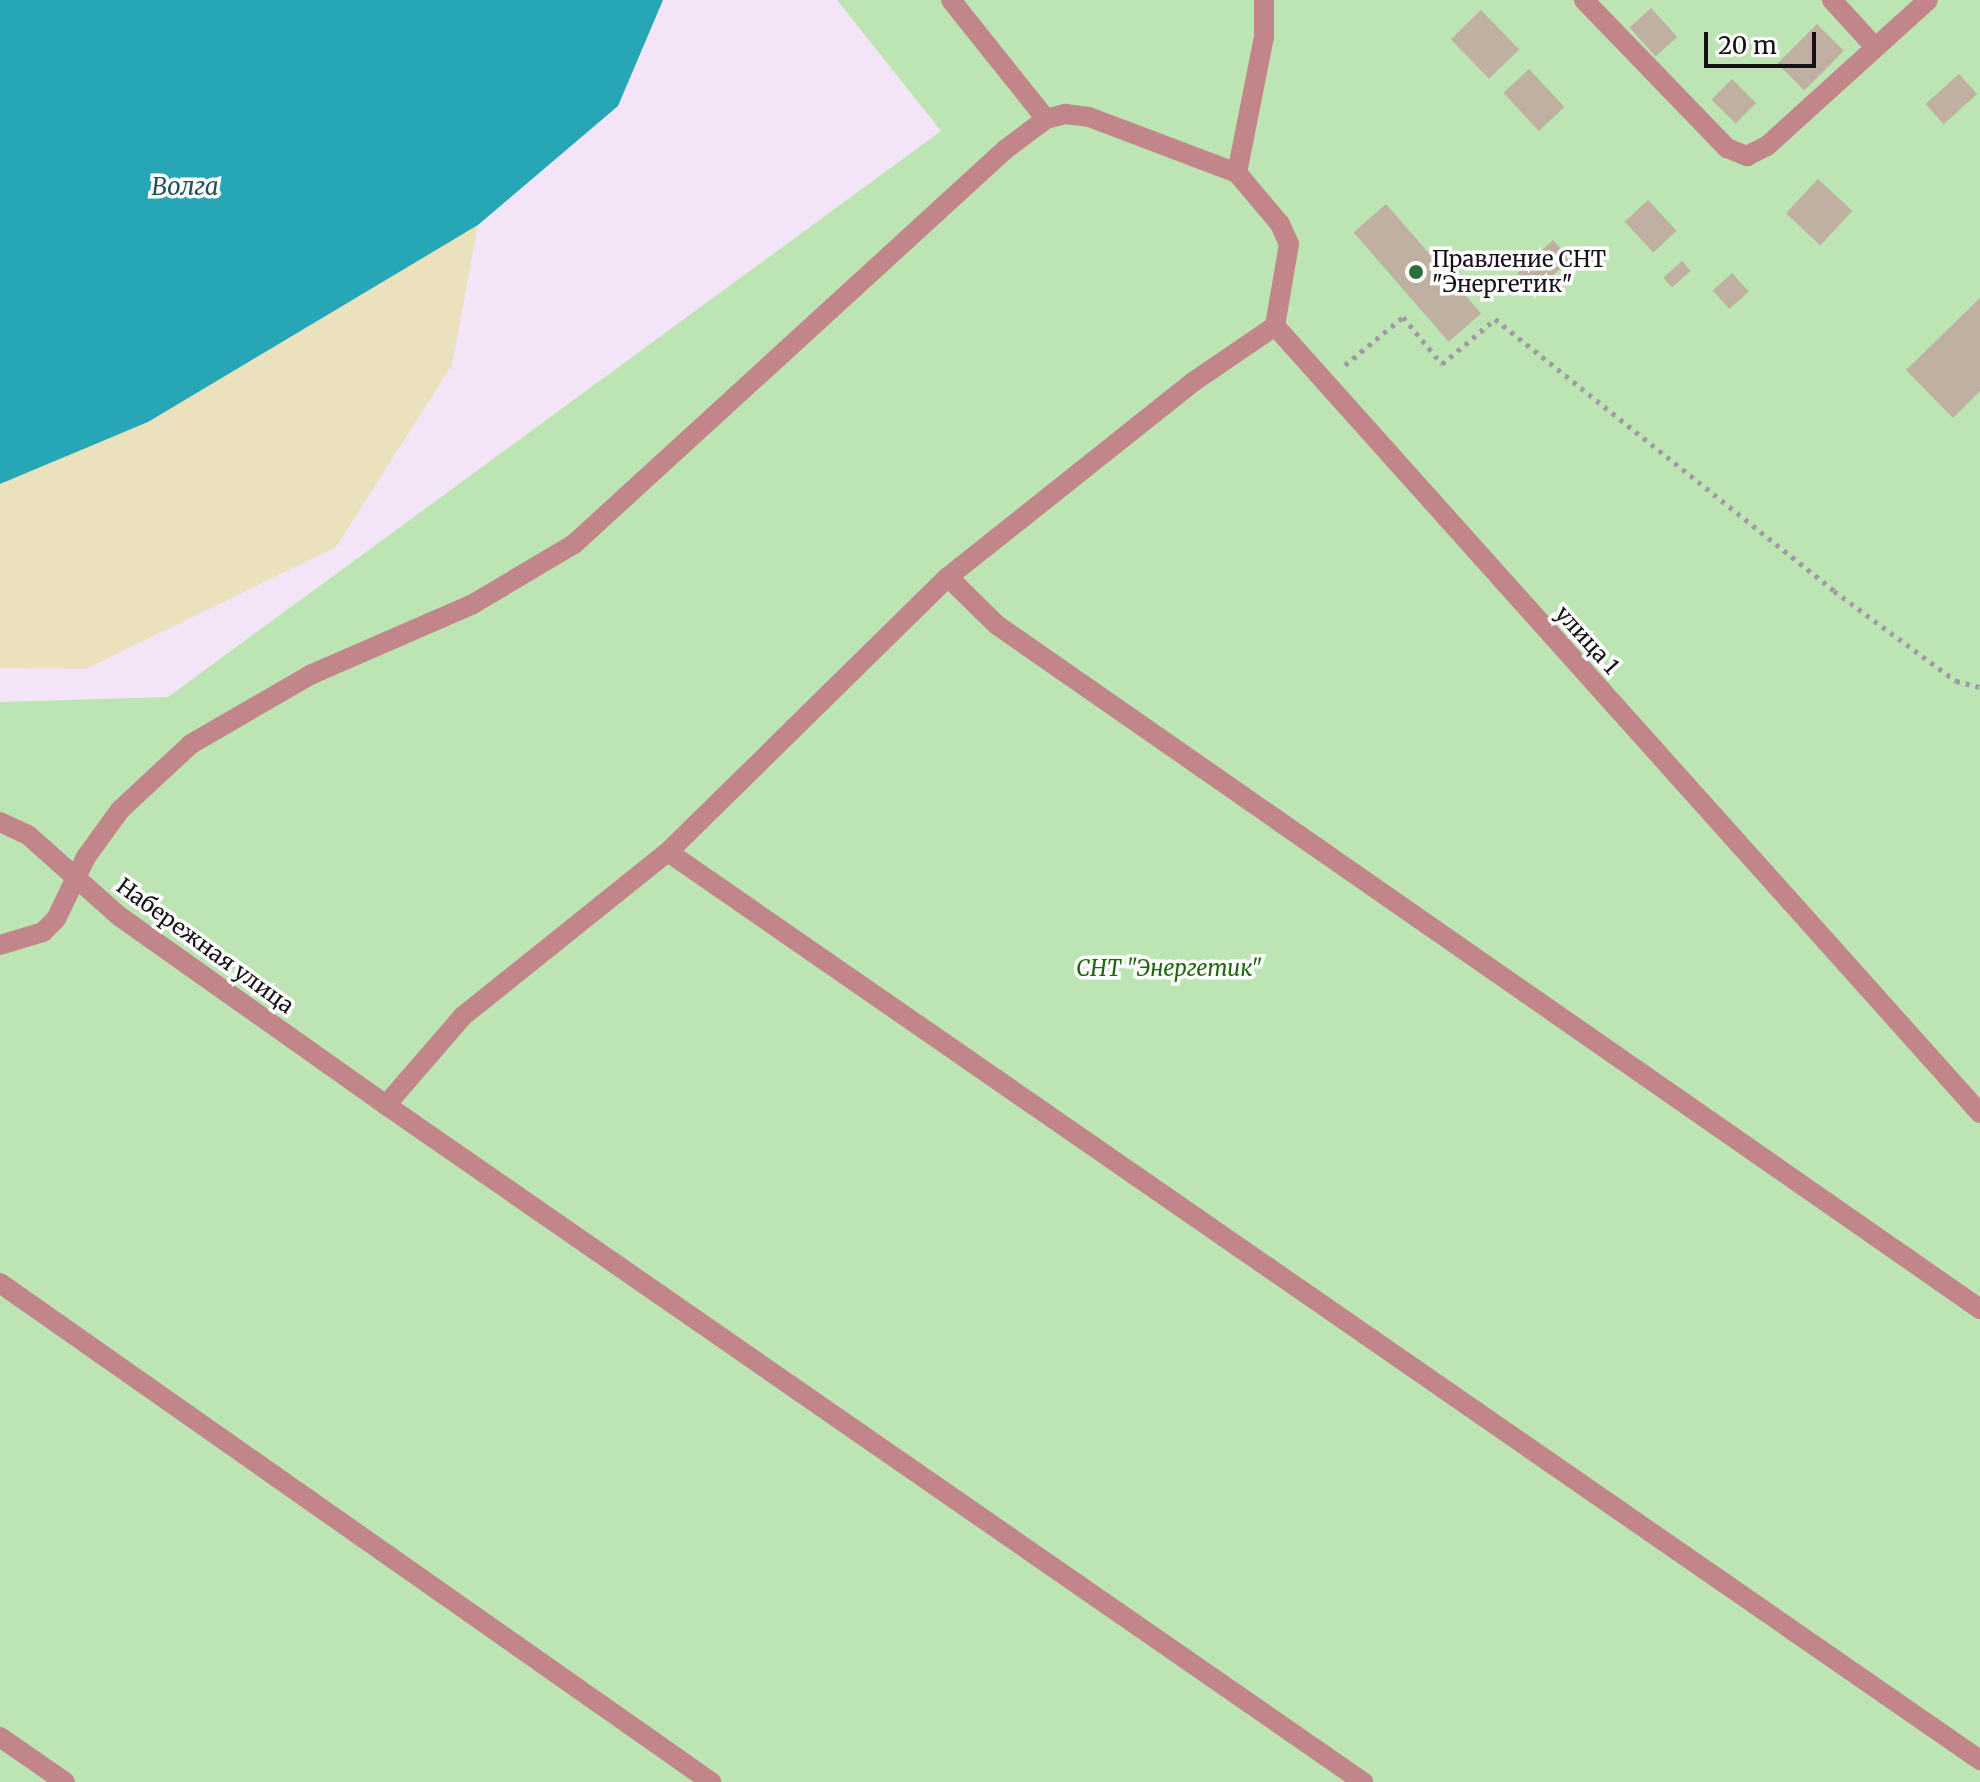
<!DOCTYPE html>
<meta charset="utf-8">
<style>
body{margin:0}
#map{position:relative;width:1980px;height:1782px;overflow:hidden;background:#f3e5f7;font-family:Merriweather,serif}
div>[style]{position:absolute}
.green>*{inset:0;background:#bde5b4}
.sand>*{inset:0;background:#ebe1bc}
.water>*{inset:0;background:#27a7b5}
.building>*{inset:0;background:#bfb0a1;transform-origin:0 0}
.path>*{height:5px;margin-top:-2.5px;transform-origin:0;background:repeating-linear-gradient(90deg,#a399a6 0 4px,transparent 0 10px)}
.minor>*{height:20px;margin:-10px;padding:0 10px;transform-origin:10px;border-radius:10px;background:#c28589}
.dots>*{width:22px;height:22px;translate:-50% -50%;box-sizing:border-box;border:4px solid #fff;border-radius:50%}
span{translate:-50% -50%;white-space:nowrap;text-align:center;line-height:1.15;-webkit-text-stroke:7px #fff;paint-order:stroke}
.poi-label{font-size:22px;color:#151116}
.left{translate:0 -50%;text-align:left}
.street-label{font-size:22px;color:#151116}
.park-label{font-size:22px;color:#20660e;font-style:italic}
.water-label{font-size:24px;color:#1f5258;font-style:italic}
.scale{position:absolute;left:1704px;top:32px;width:112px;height:36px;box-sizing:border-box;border:4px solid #151116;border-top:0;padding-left:10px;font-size:24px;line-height:28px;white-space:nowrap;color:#151116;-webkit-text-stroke:6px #fff;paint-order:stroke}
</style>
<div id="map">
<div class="green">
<i style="clip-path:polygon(837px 0,1980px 0,1980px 1782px,0 1782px,0 702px,168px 697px,941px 131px)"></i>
</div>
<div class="sand">
<i style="clip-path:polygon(478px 225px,452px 365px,336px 547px,86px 669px,0 668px,0 484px,148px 422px)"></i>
</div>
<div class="water">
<i style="clip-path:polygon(0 0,663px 0,618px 106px,478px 225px,148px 422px,0 484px)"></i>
</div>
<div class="building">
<i style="left:1651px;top:8px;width:39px;height:29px;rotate:48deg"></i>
<i style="left:1481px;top:10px;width:55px;height:42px;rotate:46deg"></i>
<i style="left:1817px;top:24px;width:38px;height:56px;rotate:45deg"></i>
<i style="left:1529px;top:69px;width:52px;height:35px;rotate:47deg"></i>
<i style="left:1959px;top:74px;width:27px;height:45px;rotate:48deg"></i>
<i style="left:1732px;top:79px;width:34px;height:29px;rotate:45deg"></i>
<i style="left:1818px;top:179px;width:47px;height:47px;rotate:43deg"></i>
<i style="left:1648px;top:200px;width:42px;height:32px;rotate:47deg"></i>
<i style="left:1386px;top:204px;width:145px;height:43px;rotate:49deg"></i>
<i style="left:1553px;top:240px;width:26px;height:49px;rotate:47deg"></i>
<i style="left:1682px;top:261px;width:13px;height:25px;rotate:48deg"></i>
<i style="left:1732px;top:273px;width:25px;height:26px;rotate:48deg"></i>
<i style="clip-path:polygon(1980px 298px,1980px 391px,1953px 418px,1906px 370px)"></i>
</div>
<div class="path">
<i style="left:1345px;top:365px;width:75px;rotate:-39.6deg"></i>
<i style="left:1403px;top:317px;width:61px;rotate:50.3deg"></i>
<i style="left:1442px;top:364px;width:70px;rotate:-40.3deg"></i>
<i style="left:1495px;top:319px;width:435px;rotate:38.7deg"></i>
<i style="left:1834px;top:591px;width:152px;rotate:36.4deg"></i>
<i style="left:1956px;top:681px;width:25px;rotate:14deg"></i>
</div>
<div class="minor">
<i style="left:951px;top:0;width:152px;rotate:51.4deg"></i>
<i style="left:1584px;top:0;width:206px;rotate:46deg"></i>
<i style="left:1727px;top:148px;width:22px;rotate:22deg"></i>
<i style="left:1747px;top:156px;width:22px;rotate:-27deg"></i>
<i style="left:1767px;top:146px;width:217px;rotate:-42.2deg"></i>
<i style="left:1832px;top:0;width:62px;rotate:47.6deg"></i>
<i style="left:1237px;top:173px;width:139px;rotate:-78.8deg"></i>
<i style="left:1264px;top:37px;width:37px;rotate:-90deg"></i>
<i style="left:1275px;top:326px;width:1057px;rotate:48.15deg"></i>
<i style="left:948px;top:577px;width:69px;rotate:44.4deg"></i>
<i style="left:997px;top:625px;width:1198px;rotate:34.83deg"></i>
<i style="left:0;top:822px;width:31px;rotate:25deg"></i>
<i style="left:28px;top:835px;width:122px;rotate:41.7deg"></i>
<i style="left:119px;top:916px;width:327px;rotate:35.3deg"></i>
<i style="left:386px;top:1105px;width:1189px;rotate:34.72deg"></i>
<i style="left:668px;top:852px;width:1596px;rotate:34.69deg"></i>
<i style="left:0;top:945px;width:45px;rotate:-16.8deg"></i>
<i style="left:43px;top:932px;width:18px;rotate:-45deg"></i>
<i style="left:56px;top:919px;width:69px;rotate:-64.2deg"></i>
<i style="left:86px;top:857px;width:58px;rotate:-54.1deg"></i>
<i style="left:120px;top:810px;width:97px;rotate:-42.9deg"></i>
<i style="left:191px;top:744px;width:138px;rotate:-30.1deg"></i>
<i style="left:310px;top:675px;width:178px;rotate:-23.5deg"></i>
<i style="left:473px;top:604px;width:117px;rotate:-30.7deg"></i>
<i style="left:574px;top:544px;width:585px;rotate:-42.44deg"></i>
<i style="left:1006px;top:149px;width:50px;rotate:-36.9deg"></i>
<i style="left:1046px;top:119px;width:20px;rotate:-15deg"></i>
<i style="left:1065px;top:114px;width:24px;rotate:7deg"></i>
<i style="left:1089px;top:117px;width:158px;rotate:20.7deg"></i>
<i style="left:1237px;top:173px;width:67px;rotate:49.9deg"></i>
<i style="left:1280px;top:224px;width:22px;rotate:66deg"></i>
<i style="left:1289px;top:244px;width:83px;rotate:99.7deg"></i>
<i style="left:386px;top:1105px;width:118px;rotate:-49.1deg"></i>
<i style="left:463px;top:1016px;width:263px;rotate:-38.7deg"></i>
<i style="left:668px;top:852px;width:392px;rotate:-44.5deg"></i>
<i style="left:948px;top:577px;width:313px;rotate:-38.5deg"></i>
<i style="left:1193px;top:382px;width:99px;rotate:-34.3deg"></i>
<i style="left:0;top:1283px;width:869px;rotate:35.06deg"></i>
<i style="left:0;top:1737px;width:79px;rotate:34.7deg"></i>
</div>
<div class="dots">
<i style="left:1416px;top:272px;background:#29703c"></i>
</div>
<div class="poi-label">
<span class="left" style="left:1432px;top:272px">Правление СНТ<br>"Энергетик"</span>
</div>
<div class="street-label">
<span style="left:1587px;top:640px;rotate:48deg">улица 1</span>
<span style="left:205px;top:946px;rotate:36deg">Набережная улица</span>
</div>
<div class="park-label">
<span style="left:1169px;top:969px">СНТ "Энергетик"</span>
</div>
<div class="water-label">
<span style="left:185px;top:187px">Волга</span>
</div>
<div class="scale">20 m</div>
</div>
